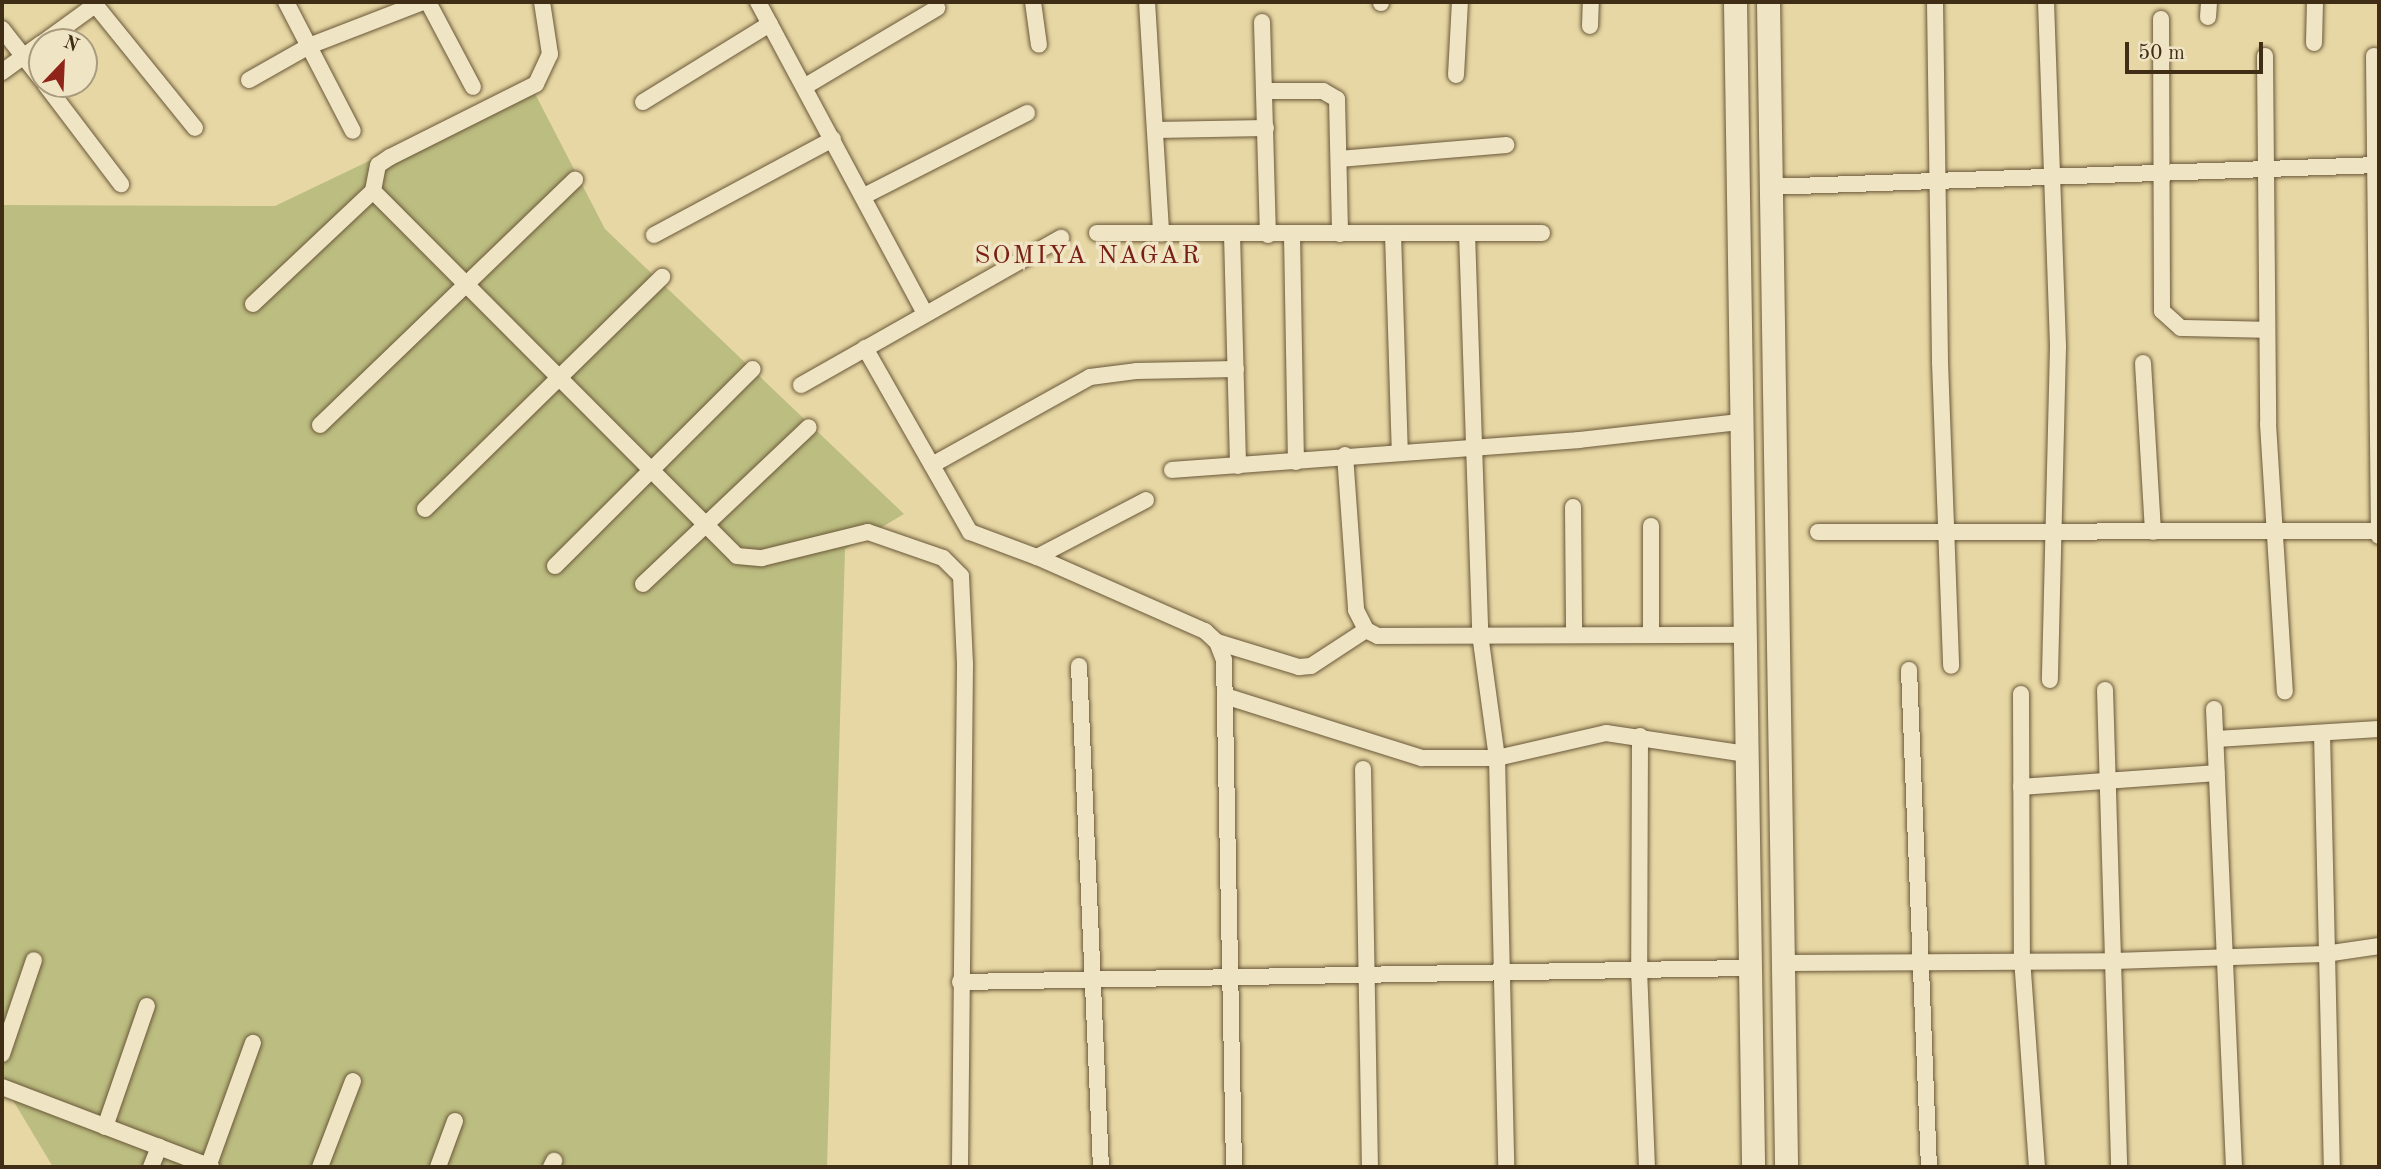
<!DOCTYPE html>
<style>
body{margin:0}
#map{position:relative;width:2381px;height:1169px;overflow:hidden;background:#e7d7a4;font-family:"Old Standard TT",serif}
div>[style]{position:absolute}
.green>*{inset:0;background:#bcbd81}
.roads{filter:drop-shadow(0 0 2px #6a5839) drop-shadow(0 0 2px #6a5839)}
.minor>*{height:16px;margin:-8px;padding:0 8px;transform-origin:8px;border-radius:8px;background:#efe5c4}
.secondary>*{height:23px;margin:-11.5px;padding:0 11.5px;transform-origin:11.5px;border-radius:11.5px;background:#efe5c4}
span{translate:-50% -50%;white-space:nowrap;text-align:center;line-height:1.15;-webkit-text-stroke:7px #efe5c4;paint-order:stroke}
.neighbourhood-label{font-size:26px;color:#7a1f14;letter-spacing:2px}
.frame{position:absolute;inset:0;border:4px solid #402d15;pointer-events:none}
.north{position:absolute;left:28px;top:28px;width:70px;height:70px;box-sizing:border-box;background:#efe5c4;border:2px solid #a99b7e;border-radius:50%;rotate:23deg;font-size:19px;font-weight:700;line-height:28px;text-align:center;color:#402d15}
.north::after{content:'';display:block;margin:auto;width:24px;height:32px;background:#8f2418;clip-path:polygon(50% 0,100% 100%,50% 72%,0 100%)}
.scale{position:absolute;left:2125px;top:42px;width:138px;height:32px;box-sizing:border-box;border:4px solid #402d15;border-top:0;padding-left:9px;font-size:21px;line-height:24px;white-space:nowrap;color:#402d15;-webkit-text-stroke:5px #efe5c4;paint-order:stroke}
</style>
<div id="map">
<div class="green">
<i style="clip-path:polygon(530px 84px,605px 229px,904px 514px,845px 549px,827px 1167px,53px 1167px,2px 1082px,2px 205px,275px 206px)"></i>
</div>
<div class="roads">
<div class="minor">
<i style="left:93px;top:2px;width:162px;rotate:51deg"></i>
<i style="left:286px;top:2px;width:145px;rotate:62.6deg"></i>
<i style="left:428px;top:2px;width:96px;rotate:62.1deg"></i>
<i style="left:542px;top:2px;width:53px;rotate:81.3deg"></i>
<i style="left:550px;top:54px;width:33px;rotate:115deg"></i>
<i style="left:536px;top:84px;width:163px;rotate:153.4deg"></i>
<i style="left:390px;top:157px;width:14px;rotate:146deg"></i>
<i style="left:378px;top:165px;width:26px;rotate:101deg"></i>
<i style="left:373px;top:191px;width:515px;rotate:45.08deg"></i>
<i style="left:737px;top:556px;width:25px;rotate:5deg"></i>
<i style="left:762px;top:558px;width:109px;rotate:-13.8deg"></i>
<i style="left:868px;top:532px;width:79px;rotate:19.1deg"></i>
<i style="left:943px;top:558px;width:25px;rotate:45deg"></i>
<i style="left:961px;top:576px;width:88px;rotate:87.4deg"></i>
<i style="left:965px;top:664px;width:503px;rotate:90.57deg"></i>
<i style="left:758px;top:2px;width:353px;rotate:61.8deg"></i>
<i style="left:1033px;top:2px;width:43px;rotate:82.1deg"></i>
<i style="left:1147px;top:2px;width:232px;rotate:86.5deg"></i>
<i style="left:1935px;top:2px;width:360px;rotate:89.2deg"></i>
<i style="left:1940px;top:362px;width:304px;rotate:87.9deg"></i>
<i style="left:2046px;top:2px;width:345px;rotate:88deg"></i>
<i style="left:2058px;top:347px;width:333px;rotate:91.4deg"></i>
<i style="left:1381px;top:3px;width:1px;rotate:-90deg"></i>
<i style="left:2208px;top:17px;width:15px;rotate:-86deg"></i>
<i style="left:2161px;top:19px;width:292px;rotate:89.8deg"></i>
<i style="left:2162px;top:311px;width:25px;rotate:42deg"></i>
<i style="left:2181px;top:328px;width:85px;rotate:1.3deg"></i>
<i style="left:1262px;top:22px;width:213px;rotate:88.4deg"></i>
<i style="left:1590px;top:26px;width:24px;rotate:-88deg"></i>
<i style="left:2px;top:29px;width:65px;rotate:51.9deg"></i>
<i style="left:44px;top:42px;width:63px;rotate:-36deg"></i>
<i style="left:2314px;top:43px;width:41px;rotate:-88.6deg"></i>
<i style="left:2265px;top:56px;width:368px;rotate:89.5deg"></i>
<i style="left:2268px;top:424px;width:268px;rotate:86.4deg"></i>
<i style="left:2374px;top:56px;width:480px;rotate:89.4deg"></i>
<i style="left:2px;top:72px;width:49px;rotate:-35.9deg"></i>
<i style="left:1456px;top:75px;width:73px;rotate:-86.9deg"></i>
<i style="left:249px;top:80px;width:69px;rotate:-29.5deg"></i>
<i style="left:309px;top:46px;width:122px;rotate:-21.1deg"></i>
<i style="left:45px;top:84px;width:126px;rotate:52.8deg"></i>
<i style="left:804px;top:87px;width:155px;rotate:-30.7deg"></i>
<i style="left:1264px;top:91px;width:59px"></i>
<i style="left:1323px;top:91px;width:16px;rotate:30deg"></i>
<i style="left:1337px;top:99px;width:135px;rotate:88.7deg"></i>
<i style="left:643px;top:102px;width:149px;rotate:-31.6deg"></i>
<i style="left:1156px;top:130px;width:110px;rotate:-1deg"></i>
<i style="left:1339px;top:159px;width:168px;rotate:-4.8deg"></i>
<i style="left:1769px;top:187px;width:610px;rotate:-2.07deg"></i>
<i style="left:864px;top:196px;width:183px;rotate:-27deg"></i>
<i style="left:1097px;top:233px;width:445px"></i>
<i style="left:1467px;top:233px;width:401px;rotate:88.1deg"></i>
<i style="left:1480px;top:634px;width:125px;rotate:82.2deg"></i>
<i style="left:1497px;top:758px;width:409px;rotate:88.7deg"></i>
<i style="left:1232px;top:234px;width:232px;rotate:88.5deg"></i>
<i style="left:1393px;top:234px;width:217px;rotate:88.2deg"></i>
<i style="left:654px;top:235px;width:203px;rotate:-28.2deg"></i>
<i style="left:1292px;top:235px;width:227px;rotate:89deg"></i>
<i style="left:253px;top:304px;width:165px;rotate:-43.3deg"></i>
<i style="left:865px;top:348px;width:212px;rotate:60.3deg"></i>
<i style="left:970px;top:532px;width:72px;rotate:20.5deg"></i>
<i style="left:1037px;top:557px;width:123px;rotate:-27.6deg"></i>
<i style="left:2143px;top:363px;width:169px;rotate:86.6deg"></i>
<i style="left:801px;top:385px;width:299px;rotate:-29.5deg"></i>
<i style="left:320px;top:425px;width:354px;rotate:-43.9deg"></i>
<i style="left:1345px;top:455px;width:155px;rotate:85.9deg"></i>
<i style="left:1356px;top:610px;width:22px;rotate:63deg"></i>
<i style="left:1366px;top:630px;width:13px;rotate:27deg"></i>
<i style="left:1378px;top:636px;width:366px;rotate:-0.2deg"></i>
<i style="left:932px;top:465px;width:181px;rotate:-29.1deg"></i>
<i style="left:1090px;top:377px;width:46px;rotate:-7.4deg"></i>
<i style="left:1136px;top:371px;width:100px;rotate:-1.1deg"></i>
<i style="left:1172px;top:470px;width:408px;rotate:-4.2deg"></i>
<i style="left:1579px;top:440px;width:162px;rotate:-6.4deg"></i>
<i style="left:1573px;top:507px;width:127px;rotate:89.5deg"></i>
<i style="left:425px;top:509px;width:332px;rotate:-44.4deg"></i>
<i style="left:1651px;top:526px;width:108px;rotate:90deg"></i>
<i style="left:1818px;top:532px;width:561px;rotate:-0.1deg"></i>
<i style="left:1037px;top:557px;width:184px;rotate:23.8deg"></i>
<i style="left:1205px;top:631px;width:16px;rotate:43deg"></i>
<i style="left:1217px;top:642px;width:19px;rotate:69deg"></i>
<i style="left:1224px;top:660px;width:507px;rotate:88.87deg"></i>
<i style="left:555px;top:566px;width:279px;rotate:-44.9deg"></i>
<i style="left:643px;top:584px;width:228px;rotate:-43.4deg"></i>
<i style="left:1217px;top:642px;width:86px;rotate:17deg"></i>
<i style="left:1299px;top:667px;width:12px;rotate:-5deg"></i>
<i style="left:1311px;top:666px;width:66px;rotate:-33.2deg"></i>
<i style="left:1079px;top:666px;width:501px;rotate:87.49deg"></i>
<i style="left:1909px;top:670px;width:497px;rotate:87.7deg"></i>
<i style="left:2105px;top:690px;width:477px;rotate:88.3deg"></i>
<i style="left:2021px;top:694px;width:264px;rotate:89.8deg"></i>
<i style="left:2022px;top:958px;width:210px;rotate:85.9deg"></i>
<i style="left:1225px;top:696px;width:207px;rotate:17.5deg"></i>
<i style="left:1422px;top:758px;width:75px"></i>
<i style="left:1497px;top:758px;width:112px;rotate:-12.9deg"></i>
<i style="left:1606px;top:733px;width:142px;rotate:8.5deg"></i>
<i style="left:2214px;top:709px;width:458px;rotate:87.5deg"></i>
<i style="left:2322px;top:733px;width:434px;rotate:88.7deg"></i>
<i style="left:1640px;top:736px;width:233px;rotate:90.2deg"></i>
<i style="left:1639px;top:969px;width:198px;rotate:87.7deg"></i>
<i style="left:2216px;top:739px;width:163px;rotate:-3.5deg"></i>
<i style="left:1363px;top:769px;width:398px;rotate:89deg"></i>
<i style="left:2021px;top:787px;width:196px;rotate:-4.1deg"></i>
<i style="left:1783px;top:963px;width:331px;rotate:-0.3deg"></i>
<i style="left:2114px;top:961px;width:211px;rotate:-1.9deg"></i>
<i style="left:2325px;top:954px;width:55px;rotate:-8.4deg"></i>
<i style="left:960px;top:982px;width:790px;rotate:-1.02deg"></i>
<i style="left:2px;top:1054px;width:99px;rotate:-71.2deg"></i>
<i style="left:2px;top:1087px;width:224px;rotate:20.9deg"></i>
<i style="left:105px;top:1127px;width:128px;rotate:-70.9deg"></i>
<i style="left:151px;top:1167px;width:22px;rotate:-68deg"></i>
<i style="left:208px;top:1167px;width:132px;rotate:-70.1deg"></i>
<i style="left:320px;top:1167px;width:92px;rotate:-69deg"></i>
<i style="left:438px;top:1167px;width:49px;rotate:-69.7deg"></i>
<i style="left:551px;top:1167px;width:7px;rotate:-63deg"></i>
</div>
<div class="secondary">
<i style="left:1735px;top:2px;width:1165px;rotate:89.11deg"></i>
<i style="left:1768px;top:2px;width:1165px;rotate:89.11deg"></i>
</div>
</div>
<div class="neighbourhood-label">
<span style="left:1088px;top:257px">SOMIYA NAGAR</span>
</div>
<div class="frame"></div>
<div class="north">N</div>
<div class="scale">50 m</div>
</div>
